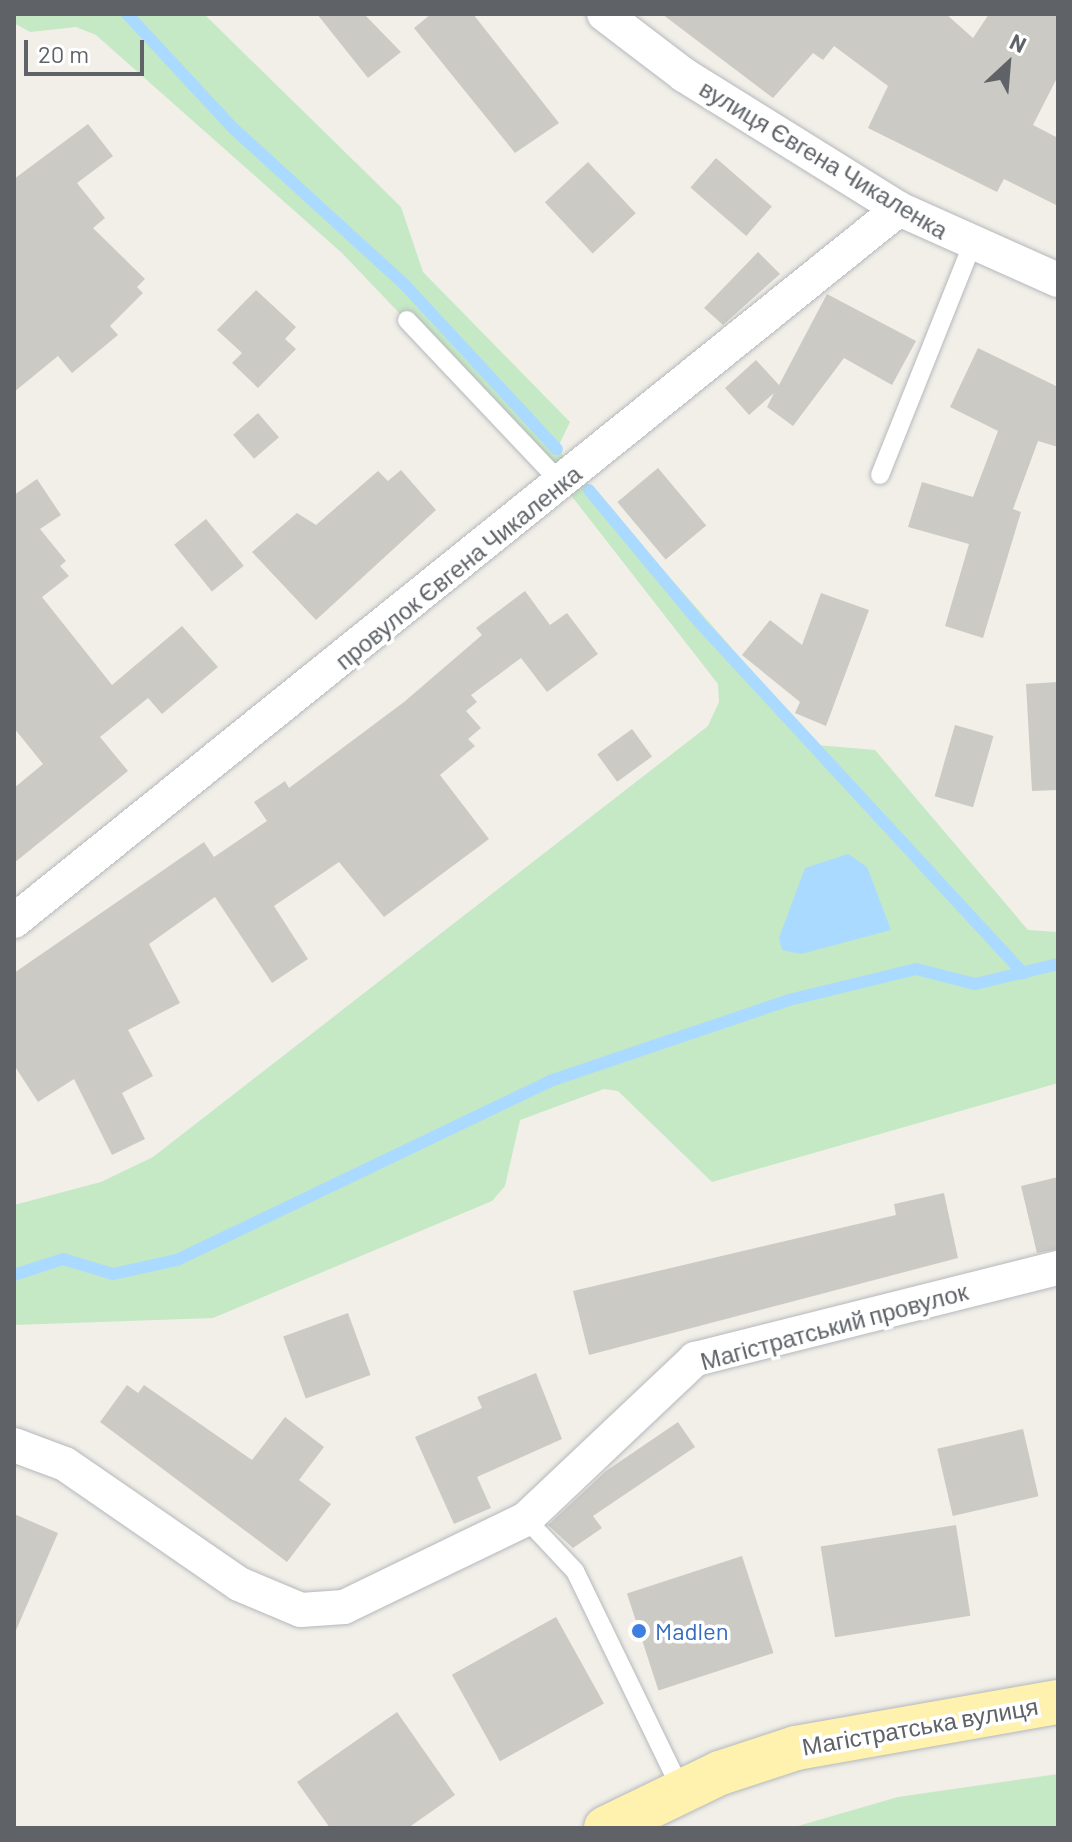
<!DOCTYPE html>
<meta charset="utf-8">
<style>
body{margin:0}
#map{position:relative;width:1072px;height:1842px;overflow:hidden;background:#f1efe8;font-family:Barlow,sans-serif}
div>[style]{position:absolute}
.green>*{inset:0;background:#c5e8c5}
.water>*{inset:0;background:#aadaff}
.stream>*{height:12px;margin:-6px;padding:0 6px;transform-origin:6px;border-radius:6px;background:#aadaff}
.building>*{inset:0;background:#cccac5;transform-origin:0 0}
.roads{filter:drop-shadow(0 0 2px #b5b8bc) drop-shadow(0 0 2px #b5b8bc)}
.service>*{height:18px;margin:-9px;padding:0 9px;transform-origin:9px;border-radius:9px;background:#fff}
.minor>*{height:34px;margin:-17px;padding:0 17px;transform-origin:17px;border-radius:17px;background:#fff}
.primary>*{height:44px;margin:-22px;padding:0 22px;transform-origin:22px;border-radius:22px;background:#fff2af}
.dots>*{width:22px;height:22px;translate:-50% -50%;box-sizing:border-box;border:4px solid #fff;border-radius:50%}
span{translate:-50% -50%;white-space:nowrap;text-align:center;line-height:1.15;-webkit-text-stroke:7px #fff;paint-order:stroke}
.street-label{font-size:24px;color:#5f6368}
.shop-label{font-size:24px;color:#366cbe}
.left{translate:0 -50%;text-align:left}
.frame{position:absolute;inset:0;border:16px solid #5f6368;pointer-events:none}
.north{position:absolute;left:968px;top:24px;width:80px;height:80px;-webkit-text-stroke:6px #fff;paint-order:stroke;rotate:26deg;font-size:22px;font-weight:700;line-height:32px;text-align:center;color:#5f6368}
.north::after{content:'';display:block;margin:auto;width:28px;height:36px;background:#5f6368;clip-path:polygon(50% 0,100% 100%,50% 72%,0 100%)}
.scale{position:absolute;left:24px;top:40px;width:120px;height:36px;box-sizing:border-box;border:4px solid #5f6368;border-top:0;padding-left:10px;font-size:24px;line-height:28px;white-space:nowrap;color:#5f6368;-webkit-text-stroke:6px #fff;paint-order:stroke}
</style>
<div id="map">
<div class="green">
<i style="clip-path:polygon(14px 14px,204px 14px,401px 207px,423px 272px,570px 422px,557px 449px,817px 745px,875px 750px,1028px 930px,1058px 932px,1058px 1083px,712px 1182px,618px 1091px,604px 1089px,520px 1120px,505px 1186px,492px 1201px,213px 1318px,14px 1325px,14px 1205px,101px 1182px,153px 1157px,708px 726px,719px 702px,718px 684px,563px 485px,342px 253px,96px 35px,76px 27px,30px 32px,14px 23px)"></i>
<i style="clip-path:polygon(1058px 1774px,1058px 1828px,791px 1828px,898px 1797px)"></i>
</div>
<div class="water">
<i style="clip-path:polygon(848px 854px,867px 867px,891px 930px,801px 954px,782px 950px,779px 938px,805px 868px)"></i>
</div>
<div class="stream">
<i style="left:127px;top:14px;width:156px;rotate:47.1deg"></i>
<i style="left:233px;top:128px;width:231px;rotate:42.4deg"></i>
<i style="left:404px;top:284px;width:225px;rotate:47.2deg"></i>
<i style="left:589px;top:490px;width:172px;rotate:50.2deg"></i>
<i style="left:699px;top:622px;width:478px;rotate:47.3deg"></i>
<i style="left:14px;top:1275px;width:52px;rotate:-18.1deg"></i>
<i style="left:63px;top:1259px;width:52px;rotate:16.7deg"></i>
<i style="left:113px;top:1274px;width:66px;rotate:-12.3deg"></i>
<i style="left:177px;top:1260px;width:414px;rotate:-25.6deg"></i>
<i style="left:550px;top:1081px;width:252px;rotate:-18.7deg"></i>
<i style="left:789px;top:1000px;width:131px;rotate:-13.7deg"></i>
<i style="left:916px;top:969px;width:61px;rotate:14.3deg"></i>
<i style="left:975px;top:984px;width:85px;rotate:-13.5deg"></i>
</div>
<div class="building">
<i style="clip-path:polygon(317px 14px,364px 14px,401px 52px,368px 78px)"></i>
<i style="clip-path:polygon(431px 14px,473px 14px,559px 123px,515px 153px,414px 28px)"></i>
<i style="clip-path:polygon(662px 14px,946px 14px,973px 38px,989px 14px,1058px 14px,1058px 76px,1033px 125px,1058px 138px,1058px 206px,1004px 179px,997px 192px,868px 128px,888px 86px,834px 46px,823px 60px,813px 53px,773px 98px)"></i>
<i style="clip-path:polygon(88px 124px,113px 156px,77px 183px,105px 218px,93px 228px,145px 279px,137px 287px,143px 293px,110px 326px,118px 335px,72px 373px,58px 356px,14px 392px,14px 179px)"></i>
<i style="left:716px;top:158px;width:74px;height:39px;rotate:41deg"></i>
<i style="left:588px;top:162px;width:70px;height:59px;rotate:47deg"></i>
<i style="clip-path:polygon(758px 252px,780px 274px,723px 325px,704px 308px)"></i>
<i style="clip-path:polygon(256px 290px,296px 327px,285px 339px,296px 349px,258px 388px,232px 363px,242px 353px,217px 330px)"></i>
<i style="clip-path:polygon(827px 294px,916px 341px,892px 385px,844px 358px,793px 426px,767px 407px,774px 393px,749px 415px,725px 388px,756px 360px,779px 385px)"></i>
<i style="clip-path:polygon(978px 348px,1058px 387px,1058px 447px,1038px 441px,1013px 509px,1021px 512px,983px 638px,945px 626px,969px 544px,908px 527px,922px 482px,973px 497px,998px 431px,950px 407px)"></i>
<i style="left:258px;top:413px;width:32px;height:33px;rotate:49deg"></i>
<i style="left:658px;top:468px;width:75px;height:53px;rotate:50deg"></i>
<i style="clip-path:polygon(401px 470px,436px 510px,316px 620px,252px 552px,297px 513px,316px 525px,378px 471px,388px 481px)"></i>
<i style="clip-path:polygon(37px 479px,61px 515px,40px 529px,66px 561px,60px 566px,69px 576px,42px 597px,112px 685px,182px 626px,218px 667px,162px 714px,148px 698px,100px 737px,128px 771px,14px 863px,14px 788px,43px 764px,14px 728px,14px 495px)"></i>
<i style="left:206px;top:519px;width:60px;height:41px;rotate:51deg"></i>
<i style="clip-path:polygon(525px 591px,550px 625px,567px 613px,598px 654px,547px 692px,521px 658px,471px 695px,477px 702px,466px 711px,481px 728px,468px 739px,475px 746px,440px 775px,489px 839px,384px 917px,339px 862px,274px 906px,308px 959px,272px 983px,215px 897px,149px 944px,180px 1003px,128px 1030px,153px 1076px,122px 1093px,145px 1139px,112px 1155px,74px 1079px,38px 1102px,14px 1065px,14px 973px,204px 842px,214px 857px,267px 821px,254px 802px,285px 781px,289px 788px,404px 702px,482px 635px,476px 628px)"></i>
<i style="clip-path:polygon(821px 593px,869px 610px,826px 726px,795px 713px,800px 702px,742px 655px,770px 620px,802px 645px)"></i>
<i style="clip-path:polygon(1058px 682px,1058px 790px,1032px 791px,1026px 684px)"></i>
<i style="left:955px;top:725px;width:40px;height:74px;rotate:16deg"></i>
<i style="left:632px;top:729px;width:34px;height:43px;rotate:54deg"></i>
<i style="clip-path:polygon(1058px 1177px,1058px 1249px,1037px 1253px,1021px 1186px)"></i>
<i style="clip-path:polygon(944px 1193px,958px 1258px,589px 1355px,573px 1291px,896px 1215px,894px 1204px)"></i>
<i style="left:348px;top:1313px;width:66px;height:69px;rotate:70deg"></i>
<i style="clip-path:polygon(536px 1373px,562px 1439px,477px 1477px,491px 1508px,454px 1524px,415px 1437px,482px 1408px,477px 1397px)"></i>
<i style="clip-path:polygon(127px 1385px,138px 1393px,144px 1385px,252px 1460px,285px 1417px,324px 1447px,299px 1480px,331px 1504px,287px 1562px,100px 1422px)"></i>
<i style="clip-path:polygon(678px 1422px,695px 1447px,593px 1516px,602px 1528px,573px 1548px,548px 1525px,606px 1471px)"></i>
<i style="left:1023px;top:1429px;width:69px;height:88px;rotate:77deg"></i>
<i style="clip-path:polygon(14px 1514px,58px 1533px,14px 1635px)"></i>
<i style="left:956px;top:1525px;width:92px;height:137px;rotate:81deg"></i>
<i style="left:742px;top:1556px;width:102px;height:121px;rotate:72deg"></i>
<i style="left:556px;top:1617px;width:99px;height:119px;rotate:61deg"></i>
<i style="clip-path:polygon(397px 1712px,455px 1795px,408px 1828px,330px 1828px,297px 1782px)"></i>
</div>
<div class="roads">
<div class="service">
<i style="left:407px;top:320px;width:227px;rotate:46.6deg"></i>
<i style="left:880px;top:475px;width:245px;rotate:-68.2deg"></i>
<i style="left:526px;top:1519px;width:71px;rotate:46.7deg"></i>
<i style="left:575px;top:1571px;width:245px;rotate:64.1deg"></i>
</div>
<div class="minor">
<i style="left:604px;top:14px;width:101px;rotate:37.3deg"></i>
<i style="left:684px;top:75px;width:253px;rotate:31.9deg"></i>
<i style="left:899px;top:209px;width:174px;rotate:24.1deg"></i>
<i style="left:14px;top:921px;width:1136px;rotate:-38.82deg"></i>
<i style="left:14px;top:1445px;width:54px;rotate:20.4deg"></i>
<i style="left:65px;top:1464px;width:211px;rotate:34.6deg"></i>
<i style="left:239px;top:1584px;width:67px;rotate:22.8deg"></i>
<i style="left:301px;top:1610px;width:43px;rotate:-4deg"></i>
<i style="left:344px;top:1607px;width:202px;rotate:-25.8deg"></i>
<i style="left:526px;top:1519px;width:233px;rotate:-43.4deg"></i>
<i style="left:695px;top:1359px;width:374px;rotate:-14.1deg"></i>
</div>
<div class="primary">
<i style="left:606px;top:1828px;width:127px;rotate:-25.8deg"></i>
<i style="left:720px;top:1773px;width:80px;rotate:-18.2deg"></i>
<i style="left:796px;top:1748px;width:266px;rotate:-10deg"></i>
</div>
</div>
<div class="dots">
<i style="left:639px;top:1631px;background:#3f7fe0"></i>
</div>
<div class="street-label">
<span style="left:824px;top:159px;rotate:31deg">вулиця Євгена Чикаленка</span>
<span style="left:458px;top:567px;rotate:-39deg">провулок Євгена Чикаленка</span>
<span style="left:834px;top:1326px;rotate:-15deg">Магістратський провулок</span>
<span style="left:920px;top:1726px;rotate:-10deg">Магістратська вулиця</span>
</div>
<div class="shop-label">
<span class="left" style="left:655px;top:1631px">Madlen</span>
</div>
<div class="frame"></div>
<div class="north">N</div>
<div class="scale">20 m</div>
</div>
